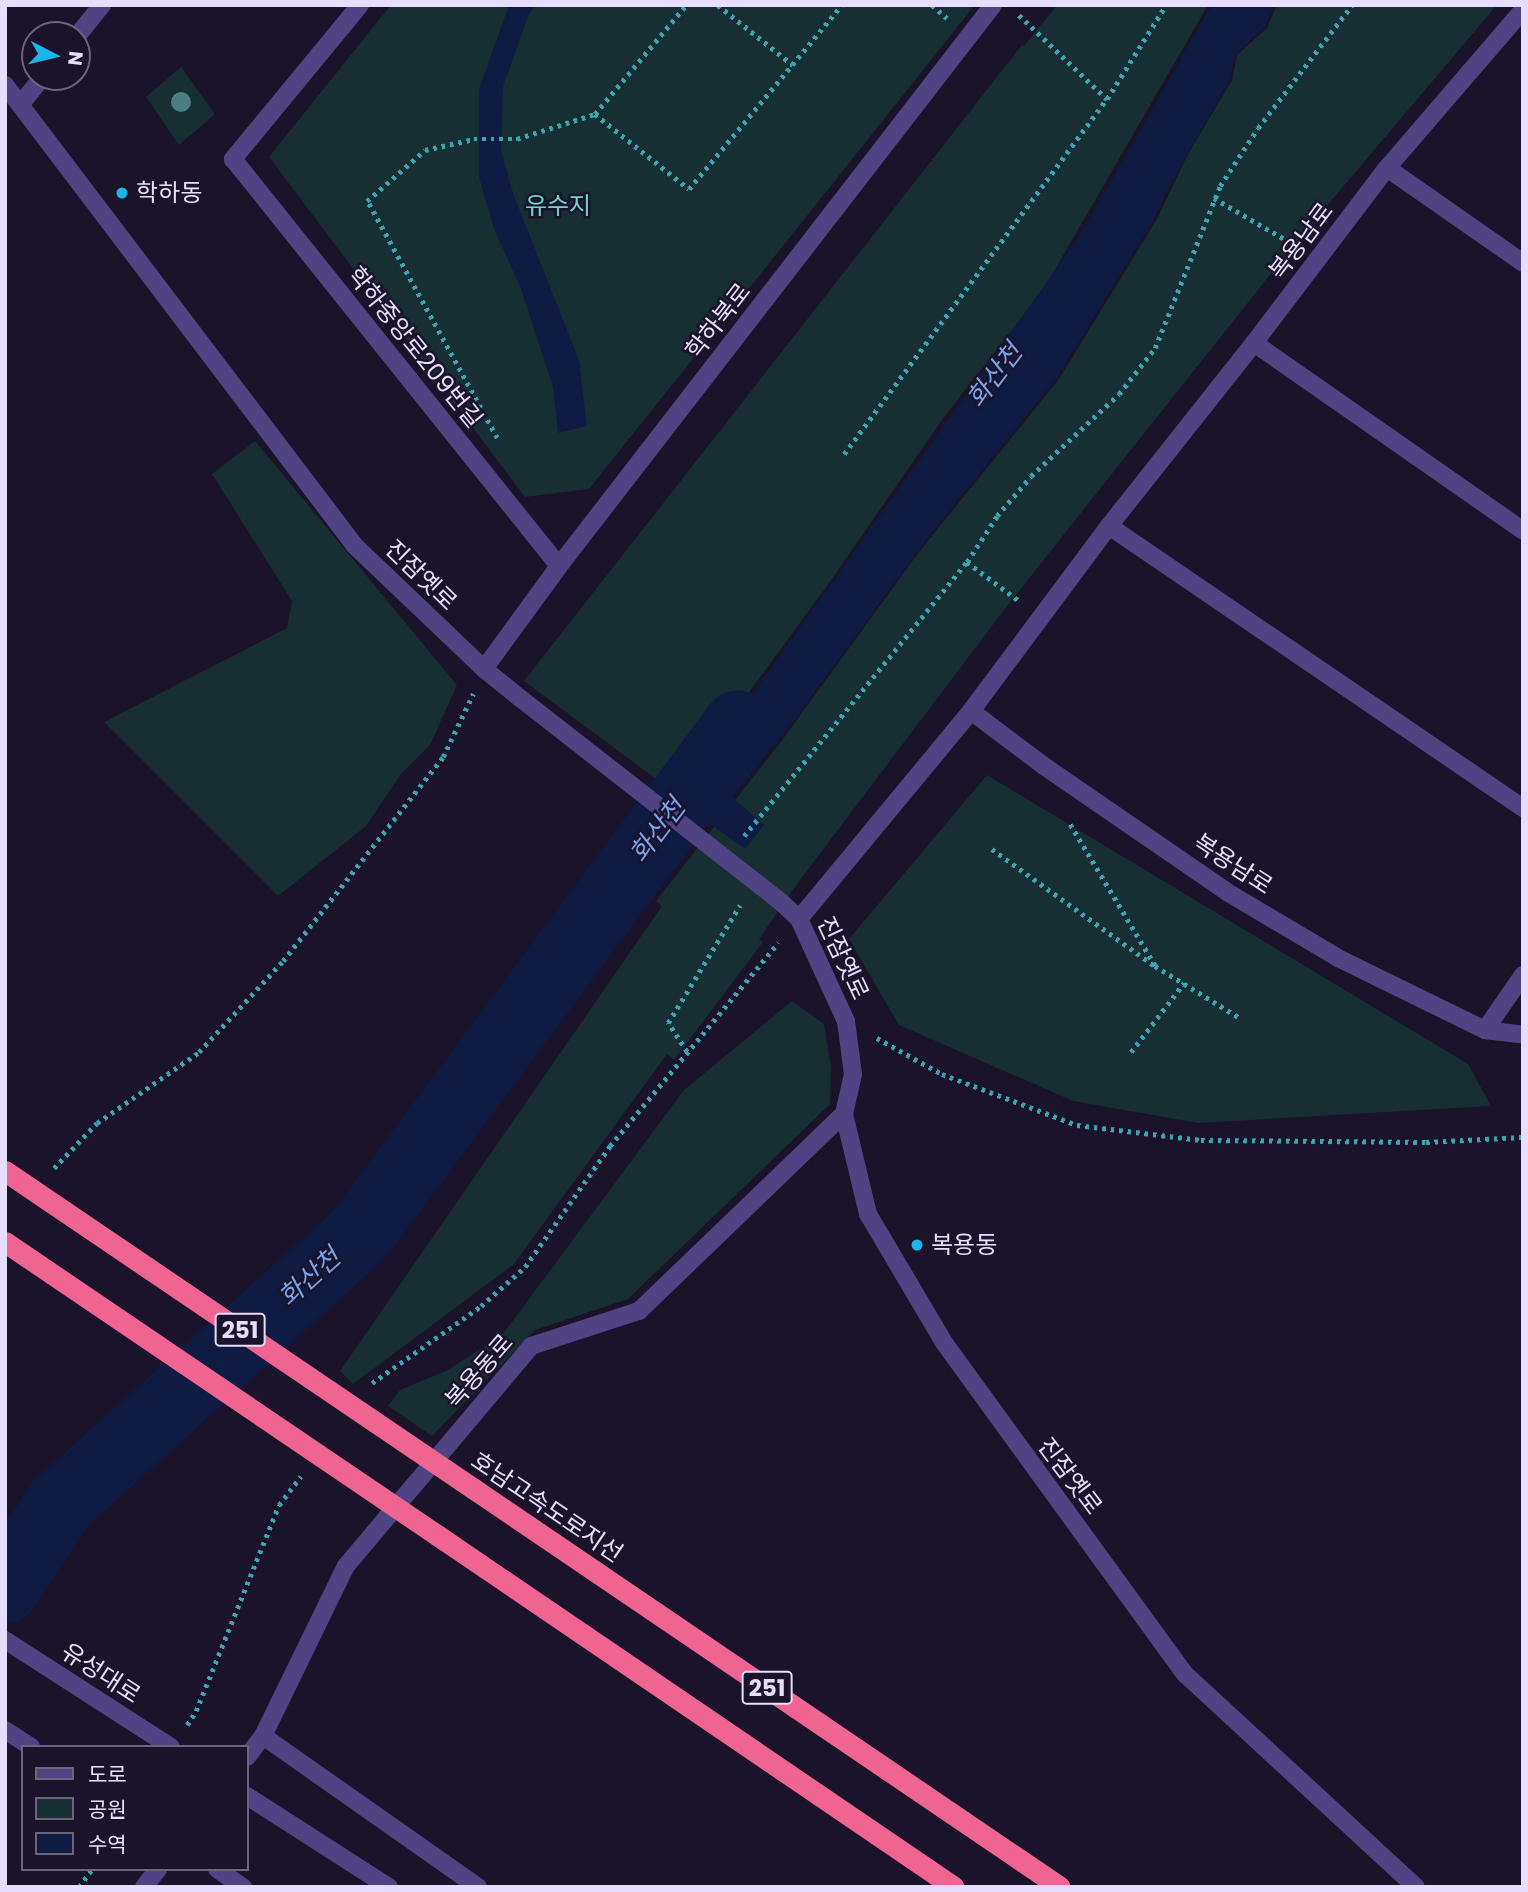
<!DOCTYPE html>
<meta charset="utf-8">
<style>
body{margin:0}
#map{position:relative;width:1528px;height:1892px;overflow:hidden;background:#1a1329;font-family:Poppins,"Noto Sans KR",sans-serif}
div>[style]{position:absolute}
.green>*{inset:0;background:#172f32}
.water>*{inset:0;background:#101b44}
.river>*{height:70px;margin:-35px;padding:0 35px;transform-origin:35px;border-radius:35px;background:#101b44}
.path>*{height:4.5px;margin-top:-2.25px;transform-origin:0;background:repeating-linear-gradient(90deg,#3da5b1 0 3.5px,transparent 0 8.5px)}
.minor>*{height:18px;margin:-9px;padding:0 9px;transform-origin:9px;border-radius:9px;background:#504383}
.highway>*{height:21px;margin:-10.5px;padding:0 10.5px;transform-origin:10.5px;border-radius:10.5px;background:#f06491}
.minor-bridge>*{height:18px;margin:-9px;padding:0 9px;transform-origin:9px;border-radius:9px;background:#504383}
.highway-bridge>*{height:21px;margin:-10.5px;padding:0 10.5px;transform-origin:10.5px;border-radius:10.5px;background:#f06491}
.trees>*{width:20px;height:20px;margin:-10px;border-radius:50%;background:#497e83}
.dots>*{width:19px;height:19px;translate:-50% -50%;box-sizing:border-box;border:4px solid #1a1329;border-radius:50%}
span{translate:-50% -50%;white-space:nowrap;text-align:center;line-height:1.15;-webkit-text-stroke:5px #1a1329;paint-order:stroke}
.shield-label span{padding:2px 5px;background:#1a1329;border:2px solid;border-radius:5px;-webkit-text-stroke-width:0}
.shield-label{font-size:23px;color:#e6defc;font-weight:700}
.poi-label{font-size:24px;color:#e6defc}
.left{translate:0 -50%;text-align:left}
.park-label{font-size:24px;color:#6fd6cd}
.street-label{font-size:24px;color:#e6defc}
.water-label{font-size:26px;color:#76a4f2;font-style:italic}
.frame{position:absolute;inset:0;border:7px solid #e6defc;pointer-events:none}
.legend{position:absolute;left:21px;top:1745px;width:228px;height:126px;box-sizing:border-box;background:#1a1329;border:2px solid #6c647d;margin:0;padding:9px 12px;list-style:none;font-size:21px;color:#e6defc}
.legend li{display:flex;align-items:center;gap:14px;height:35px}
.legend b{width:35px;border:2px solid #6c647d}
.north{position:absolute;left:21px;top:21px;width:70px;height:70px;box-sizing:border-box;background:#1a1329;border:2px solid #6c647d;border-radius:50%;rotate:97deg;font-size:19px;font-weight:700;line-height:28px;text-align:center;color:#e6defc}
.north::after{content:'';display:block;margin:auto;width:24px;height:32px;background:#1cb4e9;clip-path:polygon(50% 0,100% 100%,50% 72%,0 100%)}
</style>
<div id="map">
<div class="green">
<i style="clip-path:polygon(391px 5px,975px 5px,589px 489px,525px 497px,269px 157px)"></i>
<i style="clip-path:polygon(1057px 5px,1208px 5px,1042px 292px,944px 417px,827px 586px,675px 793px,524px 681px,1022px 45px,1024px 46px)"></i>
<i style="clip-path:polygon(1277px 5px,1497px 5px,1292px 247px,1007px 606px,797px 884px,759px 939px,763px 942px,674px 1060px,667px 1054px,514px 1264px,353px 1384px,340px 1371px,662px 906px,656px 901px,783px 739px,919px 552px,1059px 379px,1157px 219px,1187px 156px,1232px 80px,1237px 55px,1267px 28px)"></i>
<i style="clip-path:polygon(181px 67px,215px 114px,179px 145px,146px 97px)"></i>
<i style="clip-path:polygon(255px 441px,457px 685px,430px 745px,401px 774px,366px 826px,278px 896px,104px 722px,287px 628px,292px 601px,212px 474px)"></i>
<i style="clip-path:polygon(987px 775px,1468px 1064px,1491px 1106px,1198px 1123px,1073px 1101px,899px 1025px,849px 939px)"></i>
<i style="clip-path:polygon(792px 1001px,824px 1024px,831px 1068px,830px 1104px,628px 1299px,535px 1330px,432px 1436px,388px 1406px,400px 1390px,448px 1370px,503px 1334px,684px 1090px)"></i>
</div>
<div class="water">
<i style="clip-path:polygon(509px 5px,535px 5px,529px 14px,503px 87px,501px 151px,514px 196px,579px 360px,587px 426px,558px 433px,553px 387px,521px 289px,494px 229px,479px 177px,479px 89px)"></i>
<i style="clip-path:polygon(1212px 5px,1274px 5px,1264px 27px,1234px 56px,1230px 79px,1166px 192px,1154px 219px,1056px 379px,928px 537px,786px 731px,732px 797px,764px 825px,745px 849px,677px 800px,1083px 231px)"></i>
</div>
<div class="river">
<i style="left:5px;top:1588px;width:100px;rotate:-56.8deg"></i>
<i style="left:60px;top:1504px;width:402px;rotate:-42deg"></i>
<i style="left:359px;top:1235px;width:635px;rotate:-53.38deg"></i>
</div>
<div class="path">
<i style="left:718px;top:5px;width:96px;rotate:38.7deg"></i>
<i style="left:932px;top:5px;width:20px;rotate:41deg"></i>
<i style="left:1019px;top:15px;width:122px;rotate:43.7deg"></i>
<i style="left:1107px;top:99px;width:111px;rotate:-57.9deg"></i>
<i style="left:595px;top:114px;width:120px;rotate:38.6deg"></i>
<i style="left:689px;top:189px;width:239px;rotate:-50.3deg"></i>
<i style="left:1214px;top:198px;width:91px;rotate:30.2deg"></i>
<i style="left:497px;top:438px;width:270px;rotate:-118.7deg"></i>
<i style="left:367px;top:201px;width:77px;rotate:-41.3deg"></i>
<i style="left:425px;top:150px;width:50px;rotate:-12.7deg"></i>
<i style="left:474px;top:139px;width:43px"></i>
<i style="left:517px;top:139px;width:82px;rotate:-17.8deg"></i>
<i style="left:595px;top:114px;width:142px;rotate:-50.1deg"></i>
<i style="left:844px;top:454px;width:442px;rotate:-53.5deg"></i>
<i style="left:967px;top:562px;width:64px;rotate:36.7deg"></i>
<i style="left:744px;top:836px;width:353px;rotate:-50.9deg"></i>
<i style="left:967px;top:562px;width:55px;rotate:-56.9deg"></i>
<i style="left:997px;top:516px;width:52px;rotate:-49.6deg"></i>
<i style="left:1031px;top:476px;width:120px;rotate:-43deg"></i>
<i style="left:1119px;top:394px;width:58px;rotate:-52deg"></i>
<i style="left:1155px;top:348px;width:175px;rotate:-68.1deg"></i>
<i style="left:1220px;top:186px;width:69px;rotate:-56.8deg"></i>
<i style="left:1258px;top:128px;width:155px;rotate:-52.6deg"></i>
<i style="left:992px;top:849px;width:201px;rotate:35.7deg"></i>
<i style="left:1155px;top:966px;width:169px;rotate:-121deg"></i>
<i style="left:1155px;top:966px;width:100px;rotate:31.5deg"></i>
<i style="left:877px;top:1038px;width:74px;rotate:29deg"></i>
<i style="left:942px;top:1074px;width:144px;rotate:20.7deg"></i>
<i style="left:1077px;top:1125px;width:125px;rotate:6.9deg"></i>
<i style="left:1201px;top:1140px;width:225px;rotate:0.5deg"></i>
<i style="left:1426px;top:1142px;width:97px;rotate:-3deg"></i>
<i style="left:687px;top:1052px;width:35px;rotate:-123deg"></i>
<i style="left:668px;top:1023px;width:138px;rotate:-58.6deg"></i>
<i style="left:1131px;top:1052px;width:87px;rotate:-52.5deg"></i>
<i style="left:54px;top:1168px;width:62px;rotate:-46.3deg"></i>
<i style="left:97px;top:1123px;width:124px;rotate:-34.8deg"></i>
<i style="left:199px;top:1052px;width:124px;rotate:-47.3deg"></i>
<i style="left:283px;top:961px;width:259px;rotate:-51.9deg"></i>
<i style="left:443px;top:757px;width:70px;rotate:-64.5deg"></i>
<i style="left:372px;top:1383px;width:133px;rotate:-35.2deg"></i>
<i style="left:481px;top:1306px;width:59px;rotate:-41.6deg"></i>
<i style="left:525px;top:1267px;width:148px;rotate:-54.9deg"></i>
<i style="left:610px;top:1146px;width:264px;rotate:-50.4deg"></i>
<i style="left:187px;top:1725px;width:17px;rotate:-57deg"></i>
<i style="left:196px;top:1711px;width:222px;rotate:-68.1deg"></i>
<i style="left:279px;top:1505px;width:36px;rotate:-53deg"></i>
<i style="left:79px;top:1887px;width:22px;rotate:-54deg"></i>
</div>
<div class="minor">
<i style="left:360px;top:5px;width:200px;rotate:129.5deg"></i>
<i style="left:233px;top:159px;width:521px;rotate:51.31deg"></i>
<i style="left:77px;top:36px;width:40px;rotate:-51deg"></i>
<i style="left:5px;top:85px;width:579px;rotate:52.79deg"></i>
<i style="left:355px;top:546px;width:178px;rotate:43.6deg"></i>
<i style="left:484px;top:669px;width:46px;rotate:38.9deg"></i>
<i style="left:20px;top:105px;width:36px;rotate:-51deg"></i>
<i style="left:1387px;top:168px;width:166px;rotate:34.9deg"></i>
<i style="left:1254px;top:343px;width:328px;rotate:34.9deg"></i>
<i style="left:1109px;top:526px;width:501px;rotate:34.26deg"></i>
<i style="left:484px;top:669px;width:127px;rotate:-53.9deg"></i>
<i style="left:559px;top:566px;width:709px;rotate:-52.27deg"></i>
<i style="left:971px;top:711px;width:91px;rotate:37deg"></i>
<i style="left:1044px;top:766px;width:222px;rotate:34.5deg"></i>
<i style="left:1227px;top:892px;width:129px;rotate:30.7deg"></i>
<i style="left:1338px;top:958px;width:164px;rotate:26.1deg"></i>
<i style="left:1485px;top:1030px;width:38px;rotate:7deg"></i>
<i style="left:781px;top:902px;width:25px;rotate:43deg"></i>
<i style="left:799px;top:919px;width:112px;rotate:65.3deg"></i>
<i style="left:846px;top:1021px;width:53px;rotate:82.5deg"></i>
<i style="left:853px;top:1074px;width:41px;rotate:102.7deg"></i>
<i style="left:844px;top:1114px;width:103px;rotate:76.5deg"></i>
<i style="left:868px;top:1214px;width:151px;rotate:59.4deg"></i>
<i style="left:945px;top:1344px;width:408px;rotate:54deg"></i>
<i style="left:1185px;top:1674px;width:314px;rotate:42.7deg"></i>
<i style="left:799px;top:919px;width:270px;rotate:-50.4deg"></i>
<i style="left:971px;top:711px;width:231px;rotate:-53.3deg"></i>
<i style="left:1109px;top:526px;width:233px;rotate:-51.6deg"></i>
<i style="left:1254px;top:343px;width:220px;rotate:-52.8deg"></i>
<i style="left:1387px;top:168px;width:208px;rotate:-49.3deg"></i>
<i style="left:1485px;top:1030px;width:67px;rotate:-55.4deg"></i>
<i style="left:5px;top:1640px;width:197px;rotate:32.8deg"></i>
<i style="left:5px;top:1730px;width:31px;rotate:33deg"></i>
<i style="left:263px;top:1736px;width:263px;rotate:35.1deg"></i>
<i style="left:247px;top:1757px;width:26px;rotate:-53deg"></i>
<i style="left:263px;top:1736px;width:189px;rotate:-64deg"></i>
<i style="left:346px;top:1566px;width:287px;rotate:-49.9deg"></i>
<i style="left:531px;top:1346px;width:114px;rotate:-18deg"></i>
<i style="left:639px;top:1311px;width:284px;rotate:-43.9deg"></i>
<i style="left:247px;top:1796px;width:169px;rotate:32.7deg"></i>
<i style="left:217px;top:1869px;width:32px;rotate:35deg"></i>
<i style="left:144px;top:1887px;width:23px;rotate:-52deg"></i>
</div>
<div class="highway">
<i style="left:474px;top:1489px;width:708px;rotate:34.18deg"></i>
<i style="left:437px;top:1535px;width:625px;rotate:34.25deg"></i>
</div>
<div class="minor-bridge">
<i style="left:520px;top:698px;width:331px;rotate:38deg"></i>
</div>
<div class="highway-bridge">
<i style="left:5px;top:1171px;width:567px;rotate:34.14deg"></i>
<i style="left:5px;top:1242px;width:522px;rotate:34.15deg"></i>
</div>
<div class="trees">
<i style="left:181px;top:102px"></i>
</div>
<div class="dots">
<i style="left:122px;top:193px;background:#1cb4e9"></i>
<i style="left:917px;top:1245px;background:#1cb4e9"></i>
</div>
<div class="shield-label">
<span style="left:240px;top:1330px">251</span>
<span style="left:767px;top:1688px">251</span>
</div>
<div class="poi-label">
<span class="left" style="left:136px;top:193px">학하동</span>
<span class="left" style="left:931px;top:1245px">복용동</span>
</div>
<div class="park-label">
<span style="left:558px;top:206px">유수지</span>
</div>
<div class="street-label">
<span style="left:1301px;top:241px;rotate:-53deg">복용남로</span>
<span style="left:718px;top:321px;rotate:-52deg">학하북로</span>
<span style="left:415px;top:347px;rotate:51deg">학하중앙로209번길</span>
<span style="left:421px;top:575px;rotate:44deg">진잠옛로</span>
<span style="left:1233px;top:864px;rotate:33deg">복용남로</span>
<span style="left:843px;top:958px;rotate:65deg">진잠옛로</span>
<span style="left:479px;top:1371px;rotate:-49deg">복용동로</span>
<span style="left:1070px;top:1476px;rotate:53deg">진잠옛로</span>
<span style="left:547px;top:1507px;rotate:34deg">호남고속도로지선</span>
<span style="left:101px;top:1673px;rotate:33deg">유성대로</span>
</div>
<div class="water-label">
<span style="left:995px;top:376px;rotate:-53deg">화산천</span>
<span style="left:658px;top:831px;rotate:-53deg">화산천</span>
<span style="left:310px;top:1278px;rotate:-42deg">화산천</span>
</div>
<div class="frame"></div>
<ul class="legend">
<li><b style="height:9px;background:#504383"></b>도로</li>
<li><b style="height:19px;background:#172f32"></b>공원</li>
<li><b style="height:19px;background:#101b44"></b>수역</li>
</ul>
<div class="north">N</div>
</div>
